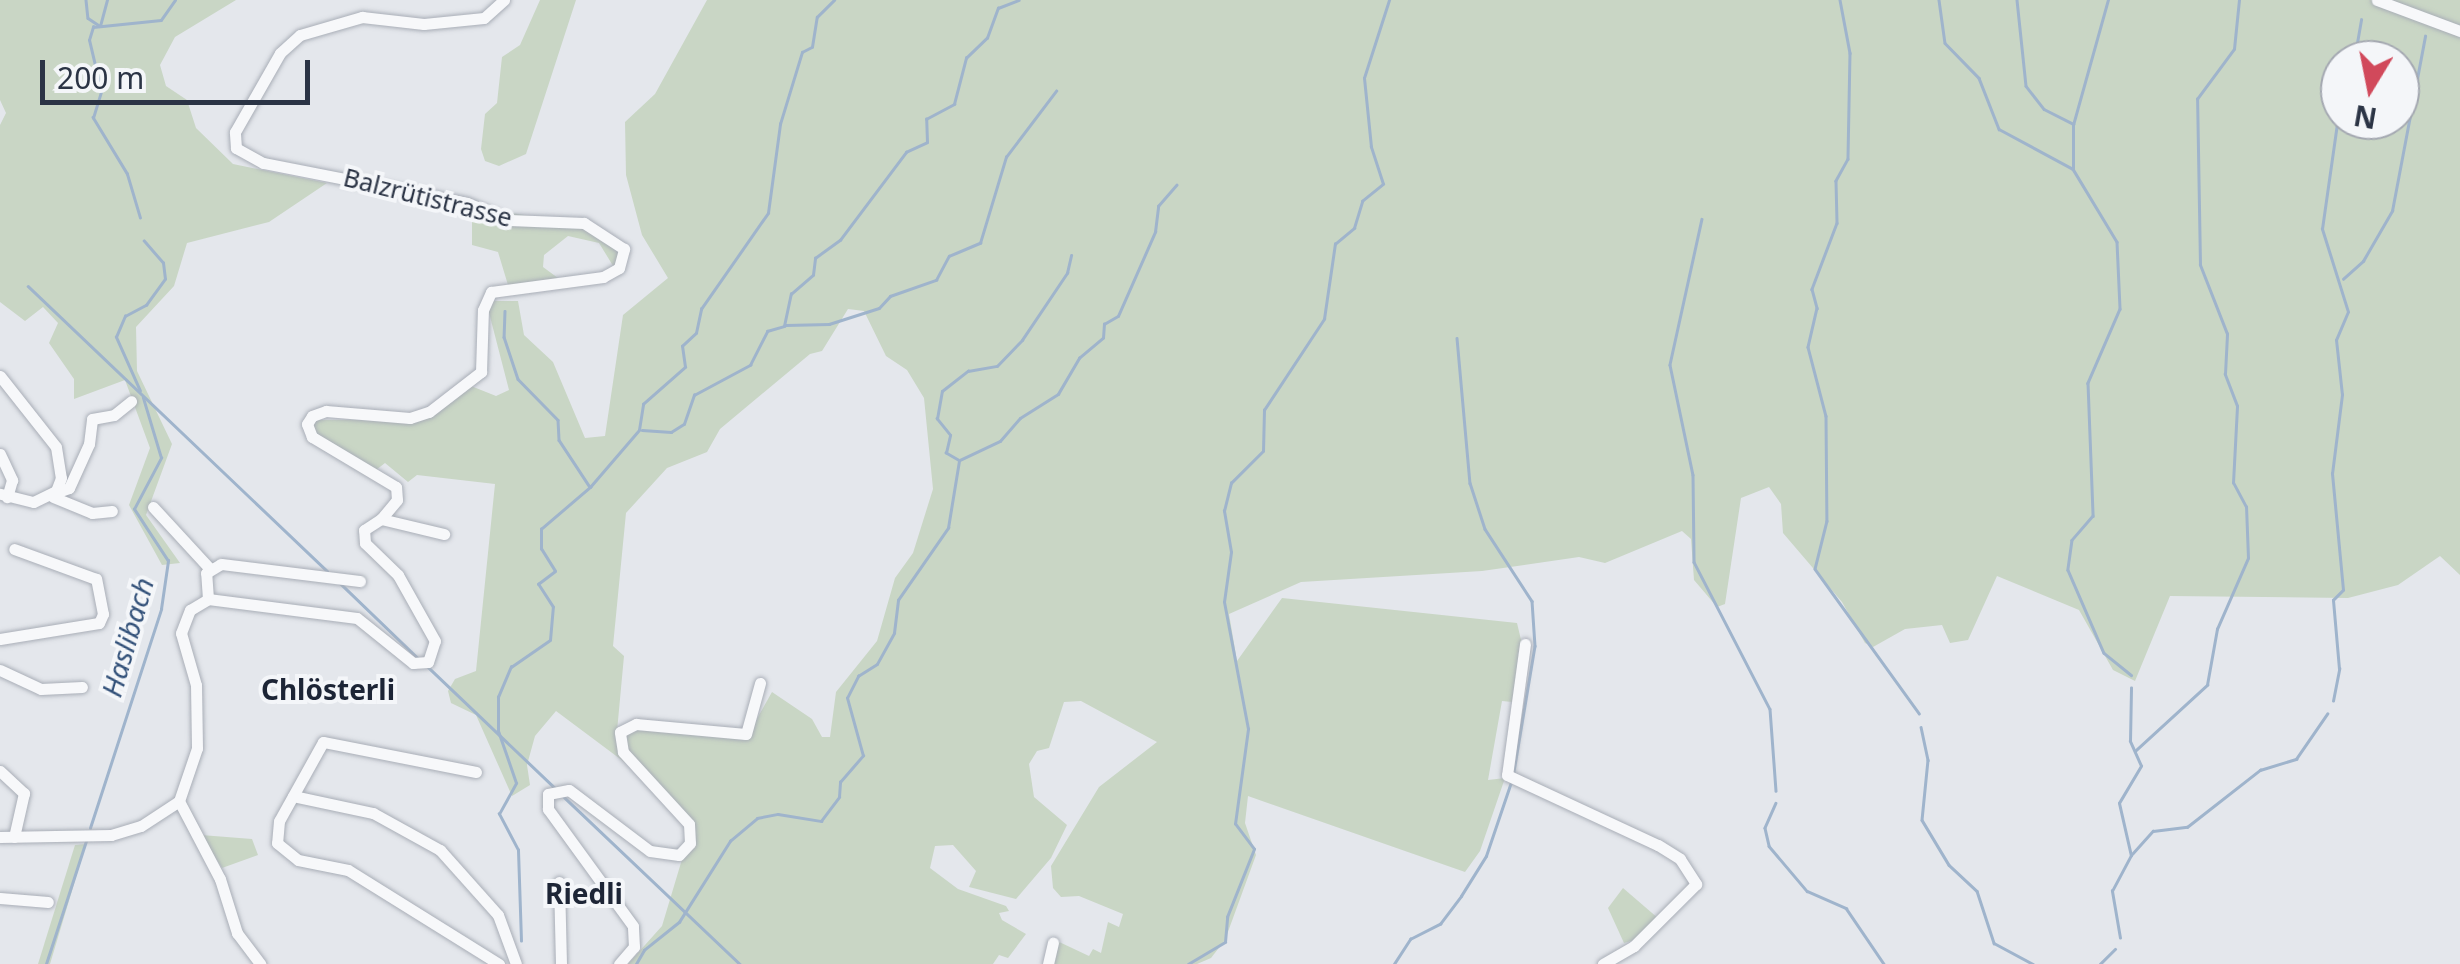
<!DOCTYPE html>
<meta charset="utf-8">
<style>
body{margin:0}
#map{position:relative;width:2460px;height:964px;overflow:hidden;background:#e4e7ec;font-family:"Noto Sans",sans-serif}
div>[style]{position:absolute}
.green>*{inset:0;background:#c9d6c5}
.stream>*{height:2.5px;margin:-1.25px;padding:0 1.25px;transform-origin:1.25px;border-radius:1.25px;background:#9fb4cc}
.roads{filter:drop-shadow(0 0 2px #a9aeb7) drop-shadow(0 0 2px #a9aeb7)}
.minor>*{height:11px;margin:-5.5px;padding:0 5.5px;transform-origin:5.5px;border-radius:5.5px;background:#f7f8fa}
span{translate:-50% -50%;white-space:nowrap;text-align:center;line-height:1.15;-webkit-text-stroke:8px #f4f6f9;paint-order:stroke}
.street-label{font-size:25px;color:#2b3445}
.water-label{font-size:28px;color:#34527a;font-style:italic}
.neighbourhood-label{font-size:28px;color:#1d2536;font-weight:700}
.north{position:absolute;left:2320px;top:40px;width:100px;height:100px;box-sizing:border-box;background:#f4f6f9;border:2px solid #a4a8b1;border-radius:50%;rotate:190deg;font-size:28px;font-weight:700;line-height:40px;text-align:center;color:#2b3445}
.north::after{content:'';display:block;margin:auto;width:35px;height:45px;background:#d1495b;clip-path:polygon(50% 0,100% 100%,50% 72%,0 100%)}
.scale{position:absolute;left:40px;top:60px;width:270px;height:45px;box-sizing:border-box;border:5px solid #2b3445;border-top:0;padding-left:12px;font-size:30px;line-height:35px;white-space:nowrap;color:#2b3445;-webkit-text-stroke:8px #f4f6f9;paint-order:stroke}
</style>
<div id="map">
<div class="green">
<i style="clip-path:polygon(0 0,236px 0,175px 37px,160px 65px,166px 86px,187px 100px,196px 128px,233px 164px,327px 183px,269px 222px,187px 243px,174px 286px,136px 327px,137px 371px,172px 444px,146px 515px,180px 563px,162px 565px,129px 505px,150px 448px,125px 380px,74px 399px,74px 379px,49px 343px,58px 323px,43px 307px,25px 321px,0 302px,0 125px,6px 113px,0 100px)"></i>
<i style="clip-path:polygon(540px 0,576px 0,526px 154px,499px 166px,485px 161px,481px 149px,485px 114px,497px 103px,502px 57px,520px 45px)"></i>
<i style="clip-path:polygon(evenodd,707px 0,2460px 0,2460px 575px,2440px 556px,2398px 585px,2348px 598px,2170px 596px,2135px 681px,2113px 670px,2079px 610px,1997px 576px,1968px 640px,1950px 643px,1942px 625px,1905px 629px,1873px 647px,1865px 643px,1842px 602px,1783px 533px,1781px 504px,1769px 487px,1741px 498px,1725px 604px,1717px 607px,1694px 580px,1691px 539px,1682px 531px,1605px 563px,1579px 557px,1482px 571px,1301px 582px,1229px 614px,1237px 661px,1282px 598px,1517px 623px,1522px 644px,1512px 702px,1502px 701px,1488px 780px,1505px 778px,1480px 851px,1465px 872px,1248px 796px,1245px 823px,1256px 855px,1225px 940px,1211px 958px,1197px 964px,1051px 964px,1055px 940px,1089px 956px,1093px 949px,1101px 953px,1108px 922px,1119px 927px,1123px 914px,1079px 896px,1061px 897px,1053px 888px,1051px 866px,1099px 787px,1157px 742px,1081px 701px,1064px 702px,1049px 748px,1037px 751px,1029px 764px,1034px 797px,1067px 825px,1051px 858px,1016px 899px,969px 887px,976px 871px,953px 845px,935px 846px,930px 868px,958px 889px,1006px 906px,1009px 911px,999px 913px,1002px 920px,1026px 934px,1008px 958px,999px 955px,993px 964px,628px 964px,662px 926px,683px 856px,695px 840px,622px 747px,627px 728px,746px 738px,772px 692px,812px 719px,822px 737px,830px 737px,836px 692px,877px 641px,895px 578px,913px 553px,933px 489px,924px 398px,907px 370px,886px 356px,864px 311px,848px 309px,822px 351px,810px 354px,720px 429px,707px 452px,667px 468px,626px 513px,613px 646px,624px 656px,616px 742px,635px 770px,556px 711px,535px 736px,527px 765px,530px 785px,512px 796px,476px 715px,451px 703px,448px 691px,455px 679px,476px 671px,495px 484px,417px 475px,408px 482px,385px 463px,376px 470px,313px 434px,313px 420px,420px 419px,471px 386px,496px 396px,509px 390px,486px 301px,518px 301px,524px 335px,553px 362px,585px 438px,605px 436px,623px 315px,668px 278px,642px 235px,626px 175px,625px 122px,655px 94px,707px 0,2340px 60px,2400px 60px,2400px 120px,2340px 120px,2340px 60px)"></i>
<i style="clip-path:polygon(472px 207px,578px 223px,620px 248px,615px 269px,599px 243px,568px 236px,544px 255px,543px 267px,562px 281px,508px 285px,498px 252px,472px 245px)"></i>
<i style="clip-path:polygon(201px 835px,252px 839px,258px 855px,222px 868px)"></i>
<i style="clip-path:polygon(86px 844px,50px 964px,38px 964px,75px 845px)"></i>
<i style="clip-path:polygon(1623px 888px,1659px 919px,1641px 938px,1624px 943px,1608px 908px)"></i>
</div>
<div class="stream">
<i style="left:86px;top:0;width:18px;rotate:84deg"></i>
<i style="left:88px;top:18px;width:14px;rotate:34deg"></i>
<i style="left:100px;top:26px;width:27px;rotate:-75deg"></i>
<i style="left:1840px;top:0;width:54px;rotate:79.3deg"></i>
<i style="left:1850px;top:53px;width:106px;rotate:91.1deg"></i>
<i style="left:1848px;top:159px;width:25px;rotate:119deg"></i>
<i style="left:1836px;top:181px;width:42px;rotate:88.6deg"></i>
<i style="left:1837px;top:223px;width:71px;rotate:110.7deg"></i>
<i style="left:1812px;top:289px;width:20px;rotate:75deg"></i>
<i style="left:1817px;top:308px;width:40px;rotate:103deg"></i>
<i style="left:1808px;top:347px;width:71px;rotate:75.4deg"></i>
<i style="left:1826px;top:416px;width:105px;rotate:89.5deg"></i>
<i style="left:1827px;top:521px;width:49px;rotate:104deg"></i>
<i style="left:1815px;top:569px;width:178px;rotate:54.2deg"></i>
<i style="left:1939px;top:0;width:43px;rotate:82.1deg"></i>
<i style="left:1945px;top:43px;width:49px;rotate:45.8deg"></i>
<i style="left:1979px;top:78px;width:55px;rotate:68.6deg"></i>
<i style="left:1999px;top:129px;width:84px;rotate:28.4deg"></i>
<i style="left:2073px;top:169px;width:85px;rotate:58.9deg"></i>
<i style="left:2117px;top:242px;width:67px;rotate:87.4deg"></i>
<i style="left:2120px;top:309px;width:81px;rotate:113.4deg"></i>
<i style="left:2088px;top:383px;width:133px;rotate:87.8deg"></i>
<i style="left:2093px;top:516px;width:32px;rotate:131deg"></i>
<i style="left:2072px;top:540px;width:30px;rotate:98deg"></i>
<i style="left:2068px;top:570px;width:90px;rotate:66.6deg"></i>
<i style="left:2104px;top:653px;width:35px;rotate:39deg"></i>
<i style="left:2017px;top:0;width:86px;rotate:84deg"></i>
<i style="left:2026px;top:86px;width:29px;rotate:52deg"></i>
<i style="left:2044px;top:109px;width:33px;rotate:27deg"></i>
<i style="left:2354px;top:60px;width:41px;rotate:-80.1deg"></i>
<i style="left:2073px;top:168px;width:43px;rotate:-90deg"></i>
<i style="left:2073px;top:125px;width:130px;rotate:-74.4deg"></i>
<i style="left:140px;top:218px;width:46px;rotate:-106.5deg"></i>
<i style="left:127px;top:174px;width:66px;rotate:-121.3deg"></i>
<i style="left:93px;top:118px;width:28px;rotate:-73deg"></i>
<i style="left:101px;top:91px;width:52px;rotate:-103.2deg"></i>
<i style="left:89px;top:40px;width:14px;rotate:-73deg"></i>
<i style="left:93px;top:27px;width:68px;rotate:-5.9deg"></i>
<i style="left:161px;top:20px;width:24px;rotate:-55deg"></i>
<i style="left:1702px;top:219px;width:149px;rotate:102.4deg"></i>
<i style="left:1670px;top:365px;width:112px;rotate:78.2deg"></i>
<i style="left:1693px;top:475px;width:87px;rotate:89.3deg"></i>
<i style="left:1694px;top:562px;width:165px;rotate:62.7deg"></i>
<i style="left:1770px;top:709px;width:82px;rotate:85.8deg"></i>
<i style="left:2343px;top:279px;width:27px;rotate:-42deg"></i>
<i style="left:2363px;top:261px;width:58px;rotate:-59.9deg"></i>
<i style="left:2392px;top:211px;width:178px;rotate:-79.3deg"></i>
<i style="left:28px;top:286px;width:413px;rotate:43.6deg"></i>
<i style="left:505px;top:311px;width:26px;rotate:92deg"></i>
<i style="left:504px;top:337px;width:44px;rotate:71.6deg"></i>
<i style="left:518px;top:379px;width:57px;rotate:45.7deg"></i>
<i style="left:558px;top:420px;width:20px;rotate:87deg"></i>
<i style="left:559px;top:440px;width:56px;rotate:56.6deg"></i>
<i style="left:786px;top:325px;width:43px;rotate:-1.3deg"></i>
<i style="left:829px;top:324px;width:52px;rotate:-17.7deg"></i>
<i style="left:879px;top:308px;width:16px;rotate:-47deg"></i>
<i style="left:890px;top:296px;width:49px;rotate:-19.2deg"></i>
<i style="left:936px;top:280px;width:27px;rotate:-62deg"></i>
<i style="left:949px;top:256px;width:34px;rotate:-23deg"></i>
<i style="left:980px;top:243px;width:90px;rotate:-73.2deg"></i>
<i style="left:1006px;top:157px;width:83px;rotate:-52.9deg"></i>
<i style="left:1457px;top:338px;width:146px;rotate:84.9deg"></i>
<i style="left:1470px;top:483px;width:48px;rotate:71.9deg"></i>
<i style="left:1485px;top:529px;width:86px;rotate:56.9deg"></i>
<i style="left:1532px;top:601px;width:45px;rotate:86.2deg"></i>
<i style="left:1535px;top:646px;width:127px;rotate:99.5deg"></i>
<i style="left:140px;top:391px;width:59px;rotate:-114deg"></i>
<i style="left:116px;top:337px;width:23px;rotate:-67deg"></i>
<i style="left:125px;top:316px;width:24px;rotate:-28deg"></i>
<i style="left:146px;top:305px;width:32px;rotate:-54deg"></i>
<i style="left:165px;top:279px;width:16px;rotate:-97deg"></i>
<i style="left:163px;top:263px;width:29px;rotate:-131deg"></i>
<i style="left:642px;top:430px;width:29px;rotate:4deg"></i>
<i style="left:671px;top:432px;width:15px;rotate:-32deg"></i>
<i style="left:684px;top:424px;width:31px;rotate:-71deg"></i>
<i style="left:694px;top:395px;width:64px;rotate:-28.2deg"></i>
<i style="left:750px;top:365px;width:38px;rotate:-63deg"></i>
<i style="left:767px;top:331px;width:18px;rotate:-16deg"></i>
<i style="left:784px;top:326px;width:33px;rotate:-78deg"></i>
<i style="left:791px;top:294px;width:29px;rotate:-41deg"></i>
<i style="left:813px;top:275px;width:17px;rotate:-83deg"></i>
<i style="left:815px;top:258px;width:31px;rotate:-36deg"></i>
<i style="left:840px;top:240px;width:110px;rotate:-53.1deg"></i>
<i style="left:906px;top:152px;width:23px;rotate:-25deg"></i>
<i style="left:927px;top:142px;width:23px;rotate:-92deg"></i>
<i style="left:926px;top:119px;width:32px;rotate:-28deg"></i>
<i style="left:954px;top:104px;width:48px;rotate:-75.4deg"></i>
<i style="left:966px;top:58px;width:29px;rotate:-44deg"></i>
<i style="left:987px;top:38px;width:32px;rotate:-70deg"></i>
<i style="left:998px;top:8px;width:22px;rotate:-21deg"></i>
<i style="left:958px;top:460px;width:14px;rotate:-150deg"></i>
<i style="left:946px;top:453px;width:18px;rotate:-77deg"></i>
<i style="left:950px;top:435px;width:21px;rotate:-129deg"></i>
<i style="left:937px;top:419px;width:28px;rotate:-80deg"></i>
<i style="left:942px;top:391px;width:33px;rotate:-38deg"></i>
<i style="left:968px;top:371px;width:29px;rotate:-10deg"></i>
<i style="left:997px;top:366px;width:36px;rotate:-46deg"></i>
<i style="left:1022px;top:340px;width:81px;rotate:-56.1deg"></i>
<i style="left:1067px;top:273px;width:18px;rotate:-77deg"></i>
<i style="left:960px;top:460px;width:44px;rotate:-25.4deg"></i>
<i style="left:1000px;top:441px;width:30px;rotate:-49deg"></i>
<i style="left:1020px;top:418px;width:45px;rotate:-32.3deg"></i>
<i style="left:1058px;top:394px;width:42px;rotate:-59.7deg"></i>
<i style="left:1079px;top:358px;width:31px;rotate:-40deg"></i>
<i style="left:1103px;top:338px;width:14px;rotate:-86deg"></i>
<i style="left:1104px;top:324px;width:16px;rotate:-30deg"></i>
<i style="left:1118px;top:316px;width:92px;rotate:-66.2deg"></i>
<i style="left:1155px;top:232px;width:26px;rotate:-83deg"></i>
<i style="left:1158px;top:206px;width:28px;rotate:-49deg"></i>
<i style="left:340px;top:583px;width:107px;rotate:43.9deg"></i>
<i style="left:427px;top:666px;width:177px;rotate:43.6deg"></i>
<i style="left:2333px;top:701px;width:33px;rotate:-79deg"></i>
<i style="left:2339px;top:669px;width:69px;rotate:-95deg"></i>
<i style="left:2333px;top:600px;width:14px;rotate:-45deg"></i>
<i style="left:2343px;top:590px;width:117px;rotate:-95.4deg"></i>
<i style="left:2332px;top:474px;width:80px;rotate:-82.8deg"></i>
<i style="left:2342px;top:395px;width:55px;rotate:-96.2deg"></i>
<i style="left:2336px;top:340px;width:30px;rotate:-67deg"></i>
<i style="left:2348px;top:312px;width:87px;rotate:-107.4deg"></i>
<i style="left:2322px;top:229px;width:128px;rotate:-81.9deg"></i>
<i style="left:1921px;top:727px;width:34px;rotate:78deg"></i>
<i style="left:1928px;top:760px;width:60px;rotate:95.7deg"></i>
<i style="left:1922px;top:820px;width:52px;rotate:59deg"></i>
<i style="left:1949px;top:865px;width:38px;rotate:43deg"></i>
<i style="left:1977px;top:891px;width:55px;rotate:71.9deg"></i>
<i style="left:1994px;top:943px;width:44px;rotate:28.3deg"></i>
<i style="left:2135px;top:751px;width:98px;rotate:-42.5deg"></i>
<i style="left:2207px;top:685px;width:57px;rotate:-79.9deg"></i>
<i style="left:2217px;top:629px;width:77px;rotate:-66.4deg"></i>
<i style="left:2248px;top:558px;width:51px;rotate:-92.2deg"></i>
<i style="left:2246px;top:507px;width:27px;rotate:-118deg"></i>
<i style="left:2233px;top:483px;width:77px;rotate:-87deg"></i>
<i style="left:2237px;top:406px;width:34px;rotate:-111deg"></i>
<i style="left:2225px;top:374px;width:40px;rotate:-87.1deg"></i>
<i style="left:2227px;top:334px;width:74px;rotate:-111.4deg"></i>
<i style="left:2200px;top:265px;width:166px;rotate:-91deg"></i>
<i style="left:2197px;top:99px;width:62px;rotate:-53.5deg"></i>
<i style="left:2234px;top:49px;width:49px;rotate:-84.2deg"></i>
<i style="left:564px;top:797px;width:243px;rotate:43.5deg"></i>
<i style="left:1776px;top:803px;width:27px;rotate:114deg"></i>
<i style="left:1765px;top:828px;width:18px;rotate:77deg"></i>
<i style="left:1769px;top:846px;width:59px;rotate:49.8deg"></i>
<i style="left:1807px;top:891px;width:43px;rotate:23.6deg"></i>
<i style="left:1846px;top:908px;width:68px;rotate:55.8deg"></i>
<i style="left:90px;top:828px;width:230px;rotate:-72deg"></i>
<i style="left:161px;top:609px;width:49px;rotate:-81.7deg"></i>
<i style="left:168px;top:561px;width:62px;rotate:-123.2deg"></i>
<i style="left:134px;top:509px;width:58px;rotate:-62.1deg"></i>
<i style="left:161px;top:458px;width:63px;rotate:-106.7deg"></i>
<i style="left:2132px;top:854px;width:31px;rotate:-48deg"></i>
<i style="left:2153px;top:831px;width:34px;rotate:-7deg"></i>
<i style="left:2187px;top:827px;width:93px;rotate:-38deg"></i>
<i style="left:2260px;top:770px;width:38px;rotate:-17deg"></i>
<i style="left:2296px;top:759px;width:55px;rotate:-55.4deg"></i>
<i style="left:2120px;top:938px;width:48px;rotate:-99.7deg"></i>
<i style="left:2112px;top:891px;width:40px;rotate:-62deg"></i>
<i style="left:2131px;top:856px;width:54px;rotate:-102.8deg"></i>
<i style="left:2119px;top:803px;width:43px;rotate:-59.3deg"></i>
<i style="left:2141px;top:766px;width:27px;rotate:-114deg"></i>
<i style="left:2130px;top:741px;width:53px;rotate:-88.9deg"></i>
<i style="left:521px;top:941px;width:91px;rotate:-91.9deg"></i>
<i style="left:518px;top:850px;width:41px;rotate:-117.8deg"></i>
<i style="left:499px;top:814px;width:35px;rotate:-61deg"></i>
<i style="left:516px;top:783px;width:55px;rotate:-109.1deg"></i>
<i style="left:498px;top:731px;width:34px;rotate:-90deg"></i>
<i style="left:498px;top:697px;width:33px;rotate:-67deg"></i>
<i style="left:511px;top:667px;width:47px;rotate:-34.7deg"></i>
<i style="left:550px;top:640px;width:33px;rotate:-85deg"></i>
<i style="left:553px;top:607px;width:27px;rotate:-123deg"></i>
<i style="left:538px;top:584px;width:21px;rotate:-37deg"></i>
<i style="left:555px;top:571px;width:26px;rotate:-122deg"></i>
<i style="left:541px;top:549px;width:20px;rotate:-90deg"></i>
<i style="left:541px;top:529px;width:65px;rotate:-40.6deg"></i>
<i style="left:590px;top:487px;width:75px;rotate:-49.3deg"></i>
<i style="left:639px;top:430px;width:26px;rotate:-81deg"></i>
<i style="left:643px;top:404px;width:56px;rotate:-41.4deg"></i>
<i style="left:685px;top:367px;width:21px;rotate:-98deg"></i>
<i style="left:682px;top:346px;width:19px;rotate:-43deg"></i>
<i style="left:696px;top:333px;width:25px;rotate:-78deg"></i>
<i style="left:701px;top:309px;width:117px;rotate:-55.1deg"></i>
<i style="left:768px;top:213px;width:90px;rotate:-82.3deg"></i>
<i style="left:780px;top:124px;width:75px;rotate:-73deg"></i>
<i style="left:802px;top:52px;width:11px;rotate:-27deg"></i>
<i style="left:812px;top:47px;width:30px;rotate:-81deg"></i>
<i style="left:817px;top:17px;width:24px;rotate:-45deg"></i>
<i style="left:46px;top:964px;width:129px;rotate:-72deg"></i>
<i style="left:636px;top:964px;width:16px;rotate:-60deg"></i>
<i style="left:644px;top:950px;width:45px;rotate:-38.7deg"></i>
<i style="left:679px;top:922px;width:96px;rotate:-57.8deg"></i>
<i style="left:730px;top:841px;width:35px;rotate:-40deg"></i>
<i style="left:757px;top:818px;width:21px;rotate:-11deg"></i>
<i style="left:778px;top:814px;width:44px;rotate:9.2deg"></i>
<i style="left:821px;top:821px;width:30px;rotate:-53deg"></i>
<i style="left:839px;top:797px;width:15px;rotate:-86deg"></i>
<i style="left:840px;top:782px;width:35px;rotate:-49deg"></i>
<i style="left:863px;top:756px;width:60px;rotate:-105.4deg"></i>
<i style="left:847px;top:698px;width:25px;rotate:-63deg"></i>
<i style="left:858px;top:676px;width:22px;rotate:-32deg"></i>
<i style="left:877px;top:664px;width:35px;rotate:-61deg"></i>
<i style="left:894px;top:633px;width:33px;rotate:-83deg"></i>
<i style="left:898px;top:600px;width:88px;rotate:-55.2deg"></i>
<i style="left:948px;top:528px;width:68px;rotate:-80.7deg"></i>
<i style="left:1188px;top:964px;width:43px;rotate:-30.7deg"></i>
<i style="left:1225px;top:942px;width:25px;rotate:-85deg"></i>
<i style="left:1227px;top:917px;width:73px;rotate:-68.3deg"></i>
<i style="left:1254px;top:849px;width:31px;rotate:-127deg"></i>
<i style="left:1235px;top:824px;width:96px;rotate:-82.2deg"></i>
<i style="left:1248px;top:729px;width:129px;rotate:-100.7deg"></i>
<i style="left:1224px;top:602px;width:50px;rotate:-82deg"></i>
<i style="left:1231px;top:552px;width:42px;rotate:-99.7deg"></i>
<i style="left:1224px;top:511px;width:29px;rotate:-76deg"></i>
<i style="left:1231px;top:483px;width:45px;rotate:-45deg"></i>
<i style="left:1263px;top:451px;width:41px;rotate:-88.6deg"></i>
<i style="left:1264px;top:410px;width:109px;rotate:-56.6deg"></i>
<i style="left:1324px;top:319px;width:76px;rotate:-81.7deg"></i>
<i style="left:1335px;top:244px;width:25px;rotate:-40deg"></i>
<i style="left:1354px;top:228px;width:28px;rotate:-73deg"></i>
<i style="left:1362px;top:201px;width:27px;rotate:-39deg"></i>
<i style="left:1383px;top:184px;width:39px;rotate:-108deg"></i>
<i style="left:1371px;top:147px;width:69px;rotate:-95.8deg"></i>
<i style="left:1364px;top:78px;width:82px;rotate:-72.2deg"></i>
<i style="left:1394px;top:964px;width:30px;rotate:-57deg"></i>
<i style="left:1410px;top:939px;width:34px;rotate:-27deg"></i>
<i style="left:1440px;top:924px;width:35px;rotate:-53deg"></i>
<i style="left:1461px;top:896px;width:47px;rotate:-58deg"></i>
<i style="left:1486px;top:856px;width:78px;rotate:-71.3deg"></i>
<i style="left:2100px;top:964px;width:21px;rotate:-45deg"></i>
</div>
<div class="roads">
<div class="minor">
<i style="left:2377px;top:0;width:89px;rotate:20.5deg"></i>
<i style="left:0;top:376px;width:90px;rotate:51.7deg"></i>
<i style="left:56px;top:447px;width:31px;rotate:81deg"></i>
<i style="left:61px;top:478px;width:14px;rotate:111deg"></i>
<i style="left:56px;top:491px;width:25px;rotate:154deg"></i>
<i style="left:33px;top:502px;width:34px;rotate:-166deg"></i>
<i style="left:0;top:454px;width:29px;rotate:65deg"></i>
<i style="left:12px;top:480px;width:18px;rotate:106deg"></i>
<i style="left:49px;top:495px;width:21px;rotate:-19deg"></i>
<i style="left:69px;top:488px;width:48px;rotate:-65.6deg"></i>
<i style="left:89px;top:444px;width:25px;rotate:-83deg"></i>
<i style="left:92px;top:419px;width:22px;rotate:-10deg"></i>
<i style="left:114px;top:415px;width:22px;rotate:-39deg"></i>
<i style="left:53px;top:497px;width:42px;rotate:22.3deg"></i>
<i style="left:92px;top:513px;width:20px;rotate:-6deg"></i>
<i style="left:153px;top:507px;width:83px;rotate:47.4deg"></i>
<i style="left:381px;top:519px;width:25px;rotate:-50deg"></i>
<i style="left:397px;top:500px;width:13px;rotate:-94deg"></i>
<i style="left:396px;top:487px;width:98px;rotate:-149.2deg"></i>
<i style="left:312px;top:437px;width:14px;rotate:-111deg"></i>
<i style="left:307px;top:424px;width:9px;rotate:-58deg"></i>
<i style="left:312px;top:416px;width:15px;rotate:-20deg"></i>
<i style="left:326px;top:411px;width:84px;rotate:4.8deg"></i>
<i style="left:410px;top:418px;width:20px;rotate:-18deg"></i>
<i style="left:429px;top:412px;width:66px;rotate:-37.6deg"></i>
<i style="left:481px;top:372px;width:62px;rotate:-88.2deg"></i>
<i style="left:483px;top:310px;width:20px;rotate:-66deg"></i>
<i style="left:491px;top:292px;width:113px;rotate:-7.6deg"></i>
<i style="left:603px;top:277px;width:18px;rotate:-29deg"></i>
<i style="left:619px;top:268px;width:20px;rotate:-75deg"></i>
<i style="left:624px;top:249px;width:48px;rotate:-147deg"></i>
<i style="left:584px;top:223px;width:75px;rotate:-177.7deg"></i>
<i style="left:509px;top:220px;width:45px;rotate:-158deg"></i>
<i style="left:467px;top:203px;width:208px;rotate:-168.9deg"></i>
<i style="left:263px;top:163px;width:31px;rotate:-151deg"></i>
<i style="left:236px;top:148px;width:16px;rotate:-94deg"></i>
<i style="left:235px;top:132px;width:91px;rotate:-60.3deg"></i>
<i style="left:280px;top:53px;width:27px;rotate:-42deg"></i>
<i style="left:300px;top:35px;width:65px;rotate:-16.2deg"></i>
<i style="left:362px;top:17px;width:62px;rotate:6.4deg"></i>
<i style="left:424px;top:24px;width:60px;rotate:-5.7deg"></i>
<i style="left:484px;top:18px;width:27px;rotate:-42deg"></i>
<i style="left:208px;top:599px;width:26px;rotate:-94deg"></i>
<i style="left:206px;top:573px;width:17px;rotate:-31deg"></i>
<i style="left:221px;top:564px;width:140px;rotate:7deg"></i>
<i style="left:0;top:639px;width:100px;rotate:-9.2deg"></i>
<i style="left:99px;top:623px;width:10px;rotate:-66deg"></i>
<i style="left:103px;top:614px;width:36px;rotate:-101deg"></i>
<i style="left:96px;top:579px;width:87px;rotate:-159.9deg"></i>
<i style="left:1525px;top:644px;width:132px;rotate:97.8deg"></i>
<i style="left:1507px;top:775px;width:166px;rotate:24.9deg"></i>
<i style="left:1658px;top:845px;width:26px;rotate:32deg"></i>
<i style="left:1680px;top:859px;width:30px;rotate:57deg"></i>
<i style="left:1696px;top:884px;width:88px;rotate:135deg"></i>
<i style="left:1634px;top:946px;width:36px;rotate:150deg"></i>
<i style="left:0;top:670px;width:45px;rotate:24.9deg"></i>
<i style="left:41px;top:689px;width:41px;rotate:-2.8deg"></i>
<i style="left:0;top:771px;width:33px;rotate:43deg"></i>
<i style="left:24px;top:793px;width:45px;rotate:102.8deg"></i>
<i style="left:476px;top:772px;width:156px;rotate:-168.9deg"></i>
<i style="left:323px;top:742px;width:90px;rotate:119.1deg"></i>
<i style="left:279px;top:821px;width:22px;rotate:95deg"></i>
<i style="left:277px;top:843px;width:27px;rotate:39deg"></i>
<i style="left:298px;top:860px;width:51px;rotate:11.3deg"></i>
<i style="left:348px;top:870px;width:178px;rotate:31.9deg"></i>
<i style="left:293px;top:796px;width:82px;rotate:12deg"></i>
<i style="left:373px;top:813px;width:77px;rotate:28.9deg"></i>
<i style="left:440px;top:850px;width:87px;rotate:48.3deg"></i>
<i style="left:498px;top:915px;width:52px;rotate:69.8deg"></i>
<i style="left:179px;top:801px;width:88px;rotate:62.3deg"></i>
<i style="left:220px;top:879px;width:57px;rotate:72.5deg"></i>
<i style="left:237px;top:933px;width:39px;rotate:53deg"></i>
<i style="left:0;top:837px;width:111px;rotate:-1deg"></i>
<i style="left:111px;top:835px;width:31px;rotate:-17deg"></i>
<i style="left:141px;top:826px;width:45px;rotate:-33.3deg"></i>
<i style="left:179px;top:801px;width:56px;rotate:-71.2deg"></i>
<i style="left:197px;top:748px;width:63px;rotate:-90.9deg"></i>
<i style="left:196px;top:685px;width:54px;rotate:-106.1deg"></i>
<i style="left:181px;top:633px;width:25px;rotate:-69deg"></i>
<i style="left:190px;top:610px;width:21px;rotate:-31deg"></i>
<i style="left:208px;top:599px;width:150px;rotate:7.3deg"></i>
<i style="left:357px;top:618px;width:72px;rotate:38.8deg"></i>
<i style="left:413px;top:663px;width:15px;rotate:-4deg"></i>
<i style="left:428px;top:662px;width:22px;rotate:-72deg"></i>
<i style="left:435px;top:641px;width:76px;rotate:-119.3deg"></i>
<i style="left:398px;top:575px;width:46px;rotate:-135.9deg"></i>
<i style="left:365px;top:543px;width:13px;rotate:-94deg"></i>
<i style="left:364px;top:530px;width:20px;rotate:-33deg"></i>
<i style="left:381px;top:519px;width:65px;rotate:13.4deg"></i>
<i style="left:559px;top:882px;width:82px;rotate:88.6deg"></i>
<i style="left:0;top:898px;width:48px;rotate:4.8deg"></i>
<i style="left:619px;top:964px;width:23px;rotate:-49deg"></i>
<i style="left:634px;top:947px;width:21px;rotate:-93deg"></i>
<i style="left:633px;top:926px;width:145px;rotate:-126deg"></i>
<i style="left:548px;top:809px;width:15px;rotate:-90deg"></i>
<i style="left:548px;top:794px;width:21px;rotate:-11deg"></i>
<i style="left:569px;top:790px;width:101px;rotate:37deg"></i>
<i style="left:650px;top:851px;width:29px;rotate:8deg"></i>
<i style="left:679px;top:855px;width:16px;rotate:-47deg"></i>
<i style="left:690px;top:843px;width:19px;rotate:-93deg"></i>
<i style="left:689px;top:824px;width:98px;rotate:-132.5deg"></i>
<i style="left:623px;top:752px;width:20px;rotate:-99deg"></i>
<i style="left:620px;top:732px;width:18px;rotate:-27deg"></i>
<i style="left:636px;top:724px;width:110px;rotate:5.2deg"></i>
<i style="left:746px;top:734px;width:53px;rotate:-74.6deg"></i>
<i style="left:1048px;top:964px;width:22px;rotate:-77deg"></i>
</div>
</div>
<div class="street-label">
<span style="left:428px;top:197px;rotate:14deg">Balzrütistrasse</span>
</div>
<div class="water-label">
<span style="left:127px;top:637px;rotate:-74deg">Haslibach</span>
</div>
<div class="neighbourhood-label">
<span style="left:328px;top:689px">Chlösterli</span>
<span style="left:584px;top:893px">Riedli</span>
</div>
<div class="north">N</div>
<div class="scale">200 m</div>
</div>
